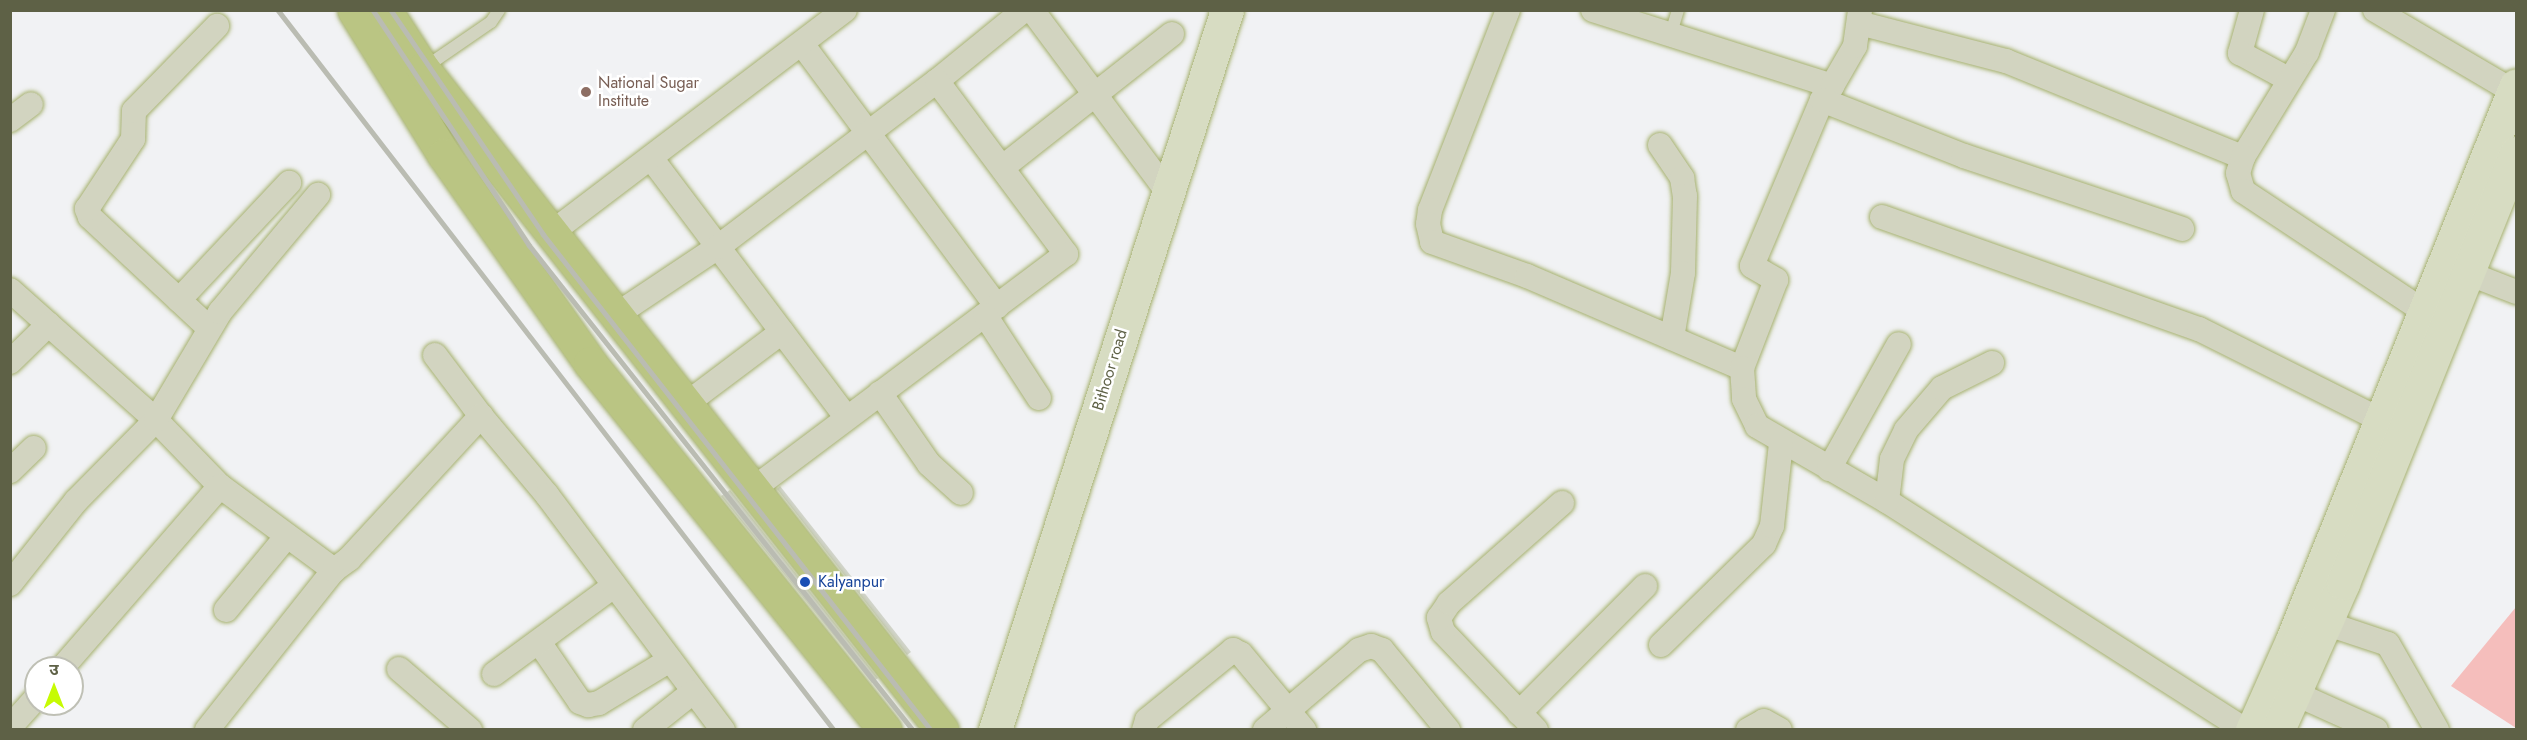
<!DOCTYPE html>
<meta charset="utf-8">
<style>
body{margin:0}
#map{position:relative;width:2527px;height:740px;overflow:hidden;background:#f1f2f4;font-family:Jost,"Noto Sans Devanagari",sans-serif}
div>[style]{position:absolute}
.green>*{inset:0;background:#f5bebc}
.building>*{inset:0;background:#d1d4ca}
.roads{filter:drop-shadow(0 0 2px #a6b16f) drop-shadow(0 0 2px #a6b16f)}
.lane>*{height:12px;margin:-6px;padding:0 6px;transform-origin:6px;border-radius:6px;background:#d2d4c0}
.street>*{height:24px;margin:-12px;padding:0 12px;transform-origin:12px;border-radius:12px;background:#d2d4c0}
.secondary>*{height:33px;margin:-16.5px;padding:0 16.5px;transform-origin:16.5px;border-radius:16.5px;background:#d7dcc2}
.highway>*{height:33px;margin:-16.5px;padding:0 16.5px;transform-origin:16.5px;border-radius:16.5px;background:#bac583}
.rail>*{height:4.5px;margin:-2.25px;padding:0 2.25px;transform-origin:2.25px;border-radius:2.25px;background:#babcb2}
.dots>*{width:16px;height:16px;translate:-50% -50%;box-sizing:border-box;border:3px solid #fff;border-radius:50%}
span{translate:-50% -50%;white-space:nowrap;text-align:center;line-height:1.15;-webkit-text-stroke:5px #fff;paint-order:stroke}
.education-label{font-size:16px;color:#785e54}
.left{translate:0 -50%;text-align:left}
.street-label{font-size:16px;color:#5e6146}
.transit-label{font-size:16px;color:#164399}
.frame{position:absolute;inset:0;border:12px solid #5e6146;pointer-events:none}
.north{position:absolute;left:24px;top:656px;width:60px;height:60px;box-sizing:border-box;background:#fff;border:2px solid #bfc0b5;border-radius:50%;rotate:0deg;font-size:16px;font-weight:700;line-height:24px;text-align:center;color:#5e6146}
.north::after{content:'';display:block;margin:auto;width:21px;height:27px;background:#c6fb03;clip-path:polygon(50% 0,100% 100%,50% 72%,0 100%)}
</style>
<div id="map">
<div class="green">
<i style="clip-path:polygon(2516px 607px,2516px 728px,2451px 686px)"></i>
</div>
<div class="building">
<i style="clip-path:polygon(780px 486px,911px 652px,907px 655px,777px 489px)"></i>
<i style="clip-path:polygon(730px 490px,878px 678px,872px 683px,721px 496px)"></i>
</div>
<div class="roads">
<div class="lane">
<i style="left:1671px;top:33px;width:24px;rotate:-73deg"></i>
<i style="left:424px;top:68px;width:81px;rotate:-34.5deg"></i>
<i style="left:491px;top:22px;width:14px;rotate:-56deg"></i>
</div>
<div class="street">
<i style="left:1032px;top:10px;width:226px;rotate:53.3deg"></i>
<i style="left:1508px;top:10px;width:215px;rotate:111.3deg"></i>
<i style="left:1430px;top:210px;width:14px;rotate:98deg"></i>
<i style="left:1428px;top:224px;width:18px;rotate:77deg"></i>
<i style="left:1432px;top:242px;width:101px;rotate:19.7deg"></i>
<i style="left:1527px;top:276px;width:234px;rotate:23.2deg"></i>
<i style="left:1593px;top:10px;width:251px;rotate:17.6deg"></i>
<i style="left:1832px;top:86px;width:17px;rotate:126deg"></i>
<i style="left:1822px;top:100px;width:180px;rotate:112.9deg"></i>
<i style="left:1752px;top:266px;width:28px;rotate:30deg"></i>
<i style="left:1776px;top:280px;width:94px;rotate:111.1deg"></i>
<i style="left:1742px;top:368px;width:31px;rotate:86deg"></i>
<i style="left:1744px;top:399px;width:30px;rotate:64deg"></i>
<i style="left:1757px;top:426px;width:150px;rotate:30deg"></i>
<i style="left:1887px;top:501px;width:425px;rotate:32.6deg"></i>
<i style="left:2252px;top:10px;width:45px;rotate:105.6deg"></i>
<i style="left:2240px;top:53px;width:55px;rotate:28.4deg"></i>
<i style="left:2375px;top:10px;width:161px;rotate:30.5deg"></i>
<i style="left:1859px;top:23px;width:152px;rotate:14.5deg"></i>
<i style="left:2006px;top:61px;width:256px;rotate:22.1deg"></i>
<i style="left:2243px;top:157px;width:123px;rotate:-58.6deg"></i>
<i style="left:2307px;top:52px;width:45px;rotate:-69.1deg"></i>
<i style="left:802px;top:44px;width:327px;rotate:53.4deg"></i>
<i style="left:937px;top:81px;width:112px;rotate:-39.2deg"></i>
<i style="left:1832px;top:86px;width:46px;rotate:-60.1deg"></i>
<i style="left:1855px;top:46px;width:36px;rotate:-82deg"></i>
<i style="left:1822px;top:100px;width:153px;rotate:21.5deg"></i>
<i style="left:1964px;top:156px;width:230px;rotate:18.5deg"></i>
<i style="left:10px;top:120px;width:26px;rotate:-37deg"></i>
<i style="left:1660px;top:145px;width:40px;rotate:56deg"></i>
<i style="left:1682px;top:178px;width:18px;rotate:81deg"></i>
<i style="left:1685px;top:196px;width:77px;rotate:91.5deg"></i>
<i style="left:1683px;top:273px;width:66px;rotate:99.6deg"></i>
<i style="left:2243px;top:157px;width:17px;rotate:107deg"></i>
<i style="left:2238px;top:173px;width:19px;rotate:74deg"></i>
<i style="left:2243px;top:191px;width:219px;rotate:33.6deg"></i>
<i style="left:651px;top:158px;width:324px;rotate:53deg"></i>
<i style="left:1003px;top:167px;width:215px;rotate:-38.2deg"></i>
<i style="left:1882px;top:217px;width:336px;rotate:19.5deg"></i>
<i style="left:2199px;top:329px;width:203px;rotate:26.6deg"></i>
<i style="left:551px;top:233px;width:369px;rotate:-37.2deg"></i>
<i style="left:2452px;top:267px;width:69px;rotate:21.3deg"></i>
<i style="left:10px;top:290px;width:195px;rotate:41.7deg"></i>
<i style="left:156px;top:420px;width:92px;rotate:45.9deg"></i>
<i style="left:179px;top:300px;width:161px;rotate:-46.8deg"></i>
<i style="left:616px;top:315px;width:123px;rotate:-33.7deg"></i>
<i style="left:718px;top:247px;width:275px;rotate:-37.2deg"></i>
<i style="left:937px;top:81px;width:216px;rotate:53.3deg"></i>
<i style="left:1066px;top:254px;width:391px;rotate:143.1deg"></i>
<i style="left:985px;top:315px;width:99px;rotate:57deg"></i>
<i style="left:209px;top:328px;width:163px;rotate:-137deg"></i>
<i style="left:90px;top:217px;width:9px;rotate:-111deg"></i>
<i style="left:87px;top:209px;width:84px;rotate:-56.7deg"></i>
<i style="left:133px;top:139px;width:28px;rotate:-88deg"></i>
<i style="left:134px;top:111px;width:119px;rotate:-45.7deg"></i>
<i style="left:435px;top:355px;width:76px;rotate:53deg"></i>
<i style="left:10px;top:362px;width:54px;rotate:-44.3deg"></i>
<i style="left:880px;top:393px;width:86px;rotate:55.4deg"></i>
<i style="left:929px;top:464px;width:43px;rotate:42.2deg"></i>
<i style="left:686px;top:404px;width:120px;rotate:-36.9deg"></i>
<i style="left:1829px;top:469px;width:143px;rotate:-60.8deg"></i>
<i style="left:10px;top:471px;width:33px;rotate:-44deg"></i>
<i style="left:1887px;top:501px;width:42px;rotate:-83.2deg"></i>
<i style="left:1892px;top:459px;width:32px;rotate:-64deg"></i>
<i style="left:1906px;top:430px;width:55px;rotate:-49.4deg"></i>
<i style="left:1942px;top:388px;width:56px;rotate:-26.6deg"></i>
<i style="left:10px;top:584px;width:106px;rotate:-51.5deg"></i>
<i style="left:76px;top:501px;width:114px;rotate:-45.4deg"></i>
<i style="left:156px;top:420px;width:126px;rotate:-59.3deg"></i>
<i style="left:220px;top:312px;width:153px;rotate:-50.1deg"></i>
<i style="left:226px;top:610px;width:96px;rotate:-50.5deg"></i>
<i style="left:2325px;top:623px;width:66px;rotate:18.4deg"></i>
<i style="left:2388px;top:644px;width:99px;rotate:60.3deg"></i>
<i style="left:539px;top:642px;width:73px;rotate:55.7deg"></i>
<i style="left:580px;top:702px;width:9px;rotate:21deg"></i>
<i style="left:588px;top:705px;width:11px;rotate:-10deg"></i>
<i style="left:599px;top:703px;width:83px;rotate:-31.2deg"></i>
<i style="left:1661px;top:645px;width:144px;rotate:-44.4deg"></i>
<i style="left:1764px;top:544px;width:20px;rotate:-66deg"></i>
<i style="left:1772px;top:526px;width:83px;rotate:-83.8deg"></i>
<i style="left:62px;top:668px;width:241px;rotate:-49deg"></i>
<i style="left:220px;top:486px;width:142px;rotate:36.4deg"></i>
<i style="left:399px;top:669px;width:94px;rotate:40.7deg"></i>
<i style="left:494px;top:674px;width:149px;rotate:-36.3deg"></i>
<i style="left:2294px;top:693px;width:90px;rotate:24.3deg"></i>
<i style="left:1519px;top:713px;width:179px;rotate:-45.2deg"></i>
<i style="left:10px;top:727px;width:39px;rotate:-48deg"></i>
<i style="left:207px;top:730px;width:204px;rotate:-51.6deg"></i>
<i style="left:334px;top:570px;width:19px;rotate:-36deg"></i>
<i style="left:349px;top:559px;width:195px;rotate:-47.3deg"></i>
<i style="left:481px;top:416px;width:103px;rotate:50.1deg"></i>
<i style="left:547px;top:495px;width:294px;rotate:53.2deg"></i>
<i style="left:645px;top:730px;width:61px;rotate:-38.4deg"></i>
<i style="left:1144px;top:730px;width:10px;rotate:-73deg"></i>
<i style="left:1147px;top:720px;width:111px;rotate:-39.1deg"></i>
<i style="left:1233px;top:650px;width:9px;rotate:27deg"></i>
<i style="left:1241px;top:654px;width:99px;rotate:50.3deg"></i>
<i style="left:1265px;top:730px;width:123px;rotate:-40.4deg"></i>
<i style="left:1359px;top:650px;width:13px;rotate:-18deg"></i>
<i style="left:1371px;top:646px;width:12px;rotate:20deg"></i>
<i style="left:1382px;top:650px;width:104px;rotate:50.5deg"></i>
<i style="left:1536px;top:730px;width:135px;rotate:-133.5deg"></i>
<i style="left:1443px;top:632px;width:15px;rotate:-106deg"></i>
<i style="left:1439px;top:618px;width:18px;rotate:-56deg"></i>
<i style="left:1449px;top:603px;width:151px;rotate:-41.5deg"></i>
<i style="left:1748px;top:730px;width:18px;rotate:-29deg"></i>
<i style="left:1764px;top:721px;width:18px;rotate:29deg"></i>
</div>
<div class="secondary">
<i style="left:995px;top:730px;width:756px;rotate:-72.14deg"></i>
<i style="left:2252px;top:730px;width:98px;rotate:-66deg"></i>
<i style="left:2292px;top:640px;width:598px;rotate:-68.02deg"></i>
<i style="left:2278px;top:730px;width:161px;rotate:-66.1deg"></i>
<i style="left:2343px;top:583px;width:464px;rotate:-68.1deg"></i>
</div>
<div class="highway">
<i style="left:354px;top:10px;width:171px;rotate:58.2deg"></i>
<i style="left:444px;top:155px;width:254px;rotate:54.9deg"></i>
<i style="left:590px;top:363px;width:471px;rotate:51.2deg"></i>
<i style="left:385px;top:10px;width:70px;rotate:57.2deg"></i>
<i style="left:423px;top:69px;width:840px;rotate:51.86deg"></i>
</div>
</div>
<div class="rail">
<i style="left:278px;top:10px;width:910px;rotate:52.32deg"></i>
<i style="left:373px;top:10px;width:282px;rotate:56.4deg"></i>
<i style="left:529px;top:245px;width:619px;rotate:51.63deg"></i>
<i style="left:391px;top:10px;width:271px;rotate:55.8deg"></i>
<i style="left:543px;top:234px;width:630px;rotate:51.97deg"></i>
</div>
<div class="dots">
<i style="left:586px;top:92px;background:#8d6e63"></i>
<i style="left:805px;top:582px;background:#1a4fb4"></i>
</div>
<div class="education-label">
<span class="left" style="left:598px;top:92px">National Sugar<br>Institute</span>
</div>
<div class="street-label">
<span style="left:1110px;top:370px;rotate:-73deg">Bithoor road</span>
</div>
<div class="transit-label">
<span class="left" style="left:818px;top:582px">Kalyanpur</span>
</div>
<div class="frame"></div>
<div class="north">उ</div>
</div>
